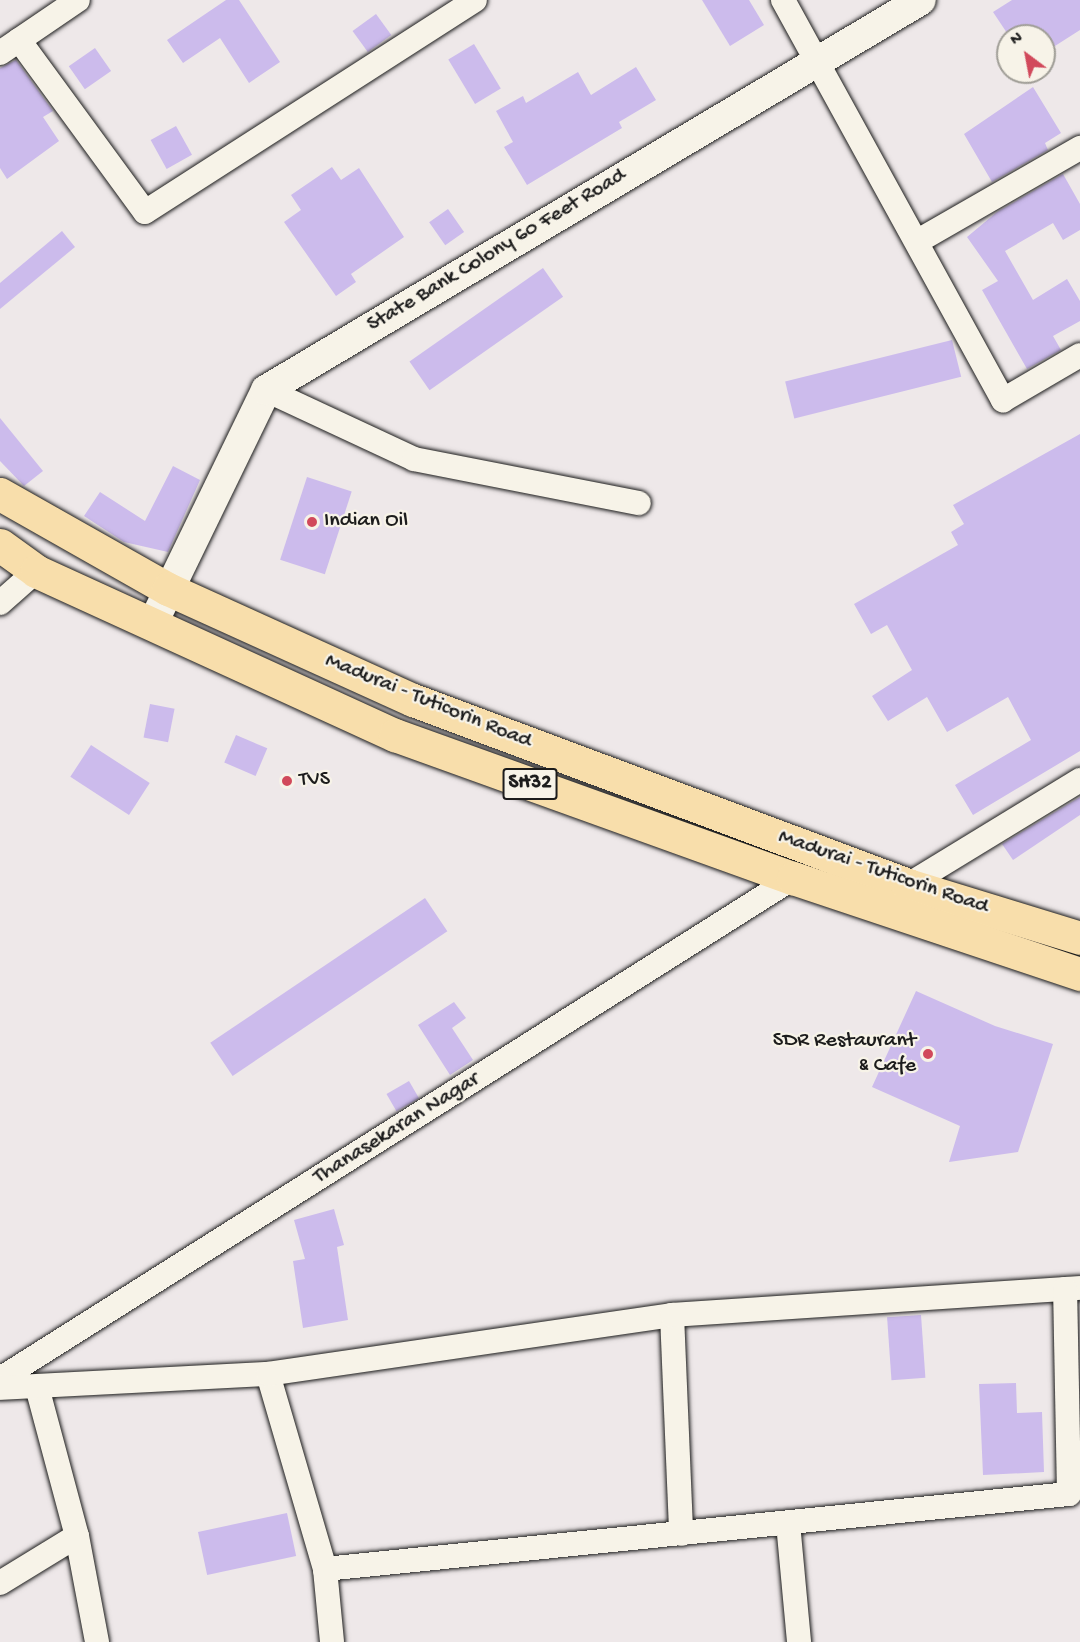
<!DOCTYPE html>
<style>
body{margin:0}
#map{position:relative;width:1080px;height:1642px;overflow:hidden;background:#eee8e9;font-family:"Gochi Hand",sans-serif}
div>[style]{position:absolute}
.building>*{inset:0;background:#ccbbec;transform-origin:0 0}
.roads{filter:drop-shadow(0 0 2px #1c1c1c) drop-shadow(0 0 2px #1c1c1c)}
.minor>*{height:24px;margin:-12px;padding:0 12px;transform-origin:12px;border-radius:12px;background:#f7f3e8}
.tertiary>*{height:30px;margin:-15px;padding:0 15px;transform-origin:15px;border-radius:15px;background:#f7f3e8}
.primary>*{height:33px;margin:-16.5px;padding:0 16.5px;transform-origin:16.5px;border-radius:16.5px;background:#f8deab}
.dots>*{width:16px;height:16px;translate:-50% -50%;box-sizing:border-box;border:3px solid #f7f3e8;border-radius:50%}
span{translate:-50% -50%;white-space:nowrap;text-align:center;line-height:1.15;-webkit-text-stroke:4.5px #f7f3e8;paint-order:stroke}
.shield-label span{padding:2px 4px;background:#f7f3e8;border:2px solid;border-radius:4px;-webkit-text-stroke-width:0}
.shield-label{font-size:21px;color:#1c1c1c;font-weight:700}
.street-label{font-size:22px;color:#1c1c1c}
.poi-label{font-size:22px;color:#1c1c1c}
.left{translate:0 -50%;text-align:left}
.right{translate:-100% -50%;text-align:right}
.north{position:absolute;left:996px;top:24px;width:60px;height:60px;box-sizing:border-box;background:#f7f3e8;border:2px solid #9f9d96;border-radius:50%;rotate:328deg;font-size:16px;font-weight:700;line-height:24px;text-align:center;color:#1c1c1c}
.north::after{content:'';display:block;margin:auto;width:21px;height:27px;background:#d1495b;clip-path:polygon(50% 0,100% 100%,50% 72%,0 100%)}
</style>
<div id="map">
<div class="building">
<i style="clip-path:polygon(226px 0,239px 0,280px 62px,249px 83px,220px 38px,183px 63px,167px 40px)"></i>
<i style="clip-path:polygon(702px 0,749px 0,764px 25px,730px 46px)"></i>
<i style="clip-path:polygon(1012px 0,1080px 0,1080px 30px,1044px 53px,1044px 36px,1009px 36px,993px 12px)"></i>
<i style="left:376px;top:14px;width:26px;height:29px;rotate:54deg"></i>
<i style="left:474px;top:44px;width:52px;height:30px;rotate:59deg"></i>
<i style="left:95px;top:48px;width:28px;height:32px;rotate:55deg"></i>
<i style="clip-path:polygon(16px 60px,53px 111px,43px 117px,59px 141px,7px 179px,0 168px,0 68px)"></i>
<i style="clip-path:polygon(636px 67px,656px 100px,619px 122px,622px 128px,527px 185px,504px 147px,513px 142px,496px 111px,523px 96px,526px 103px,578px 72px,591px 95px)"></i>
<i style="clip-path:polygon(1033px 87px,1061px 133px,1045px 143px,1048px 150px,992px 182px,964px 134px)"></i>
<i style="left:176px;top:126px;width:33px;height:29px;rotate:61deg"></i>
<i style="clip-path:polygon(332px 167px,341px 180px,359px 168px,404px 237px,351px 274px,356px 282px,336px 296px,284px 222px,301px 210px,291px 195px)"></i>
<i style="clip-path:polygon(1063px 174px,1080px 204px,1080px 230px,1063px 240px,1053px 223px,1005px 251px,1033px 300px,1067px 279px,1080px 301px,1080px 321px,1053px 336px,1061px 350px,1027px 369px,982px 290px,998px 281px,967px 237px,997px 212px)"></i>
<i style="left:448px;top:209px;width:28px;height:23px;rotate:55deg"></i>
<i style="clip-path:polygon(62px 231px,75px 247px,0 309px,0 283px)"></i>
<i style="left:543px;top:268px;width:35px;height:163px;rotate:55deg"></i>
<i style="left:952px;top:340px;width:38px;height:172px;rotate:76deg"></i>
<i style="clip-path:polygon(0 418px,43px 471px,24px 486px,0 461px)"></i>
<i style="clip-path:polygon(1080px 434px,1080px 751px,973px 815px,955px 785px,1031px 740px,1008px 697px,947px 732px,927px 697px,888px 721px,872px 696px,912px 670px,887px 625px,871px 634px,854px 604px,958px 545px,951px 532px,964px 524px,953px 505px)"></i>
<i style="clip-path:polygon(173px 466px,200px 480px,168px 552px,124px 542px,84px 516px,100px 492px,145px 521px)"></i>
<i style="left:307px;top:477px;width:47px;height:87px;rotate:18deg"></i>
<i style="left:150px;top:704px;width:25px;height:34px;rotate:11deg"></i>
<i style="left:236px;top:735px;width:34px;height:30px;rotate:23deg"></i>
<i style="left:91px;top:745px;width:70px;height:38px;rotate:33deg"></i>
<i style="clip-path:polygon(1080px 797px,1080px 815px,1013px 860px,1002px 844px)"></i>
<i style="left:425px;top:898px;width:40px;height:259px;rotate:56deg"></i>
<i style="clip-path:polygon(916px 991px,995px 1026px,1053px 1044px,1018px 1152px,949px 1162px,960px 1126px,872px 1087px)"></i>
<i style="clip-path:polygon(454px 1002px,466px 1018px,452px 1028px,473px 1060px,450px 1075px,418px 1025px)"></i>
<i style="left:409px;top:1081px;width:20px;height:26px;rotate:60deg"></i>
<i style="clip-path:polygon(334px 1209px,344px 1245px,337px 1247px,348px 1320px,303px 1328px,293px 1261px,305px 1259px,294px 1220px)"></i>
<i style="left:921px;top:1315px;width:63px;height:34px;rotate:86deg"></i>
<i style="clip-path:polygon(1016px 1383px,1017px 1413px,1042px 1412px,1044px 1472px,983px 1475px,979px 1384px)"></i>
<i style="left:287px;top:1513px;width:44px;height:91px;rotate:78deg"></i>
</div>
<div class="roads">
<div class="minor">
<i style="left:783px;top:0;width:457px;rotate:61.2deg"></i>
<i style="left:1003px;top:400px;width:89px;rotate:-30.3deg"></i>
<i style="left:19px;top:40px;width:213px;rotate:53.8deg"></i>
<i style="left:145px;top:212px;width:392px;rotate:-32.7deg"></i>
<i style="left:0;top:53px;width:94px;rotate:-34.2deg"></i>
<i style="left:918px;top:241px;width:187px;rotate:-29.9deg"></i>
<i style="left:266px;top:390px;width:163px;rotate:25deg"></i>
<i style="left:414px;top:459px;width:229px;rotate:11.1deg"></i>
<i style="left:0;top:603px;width:48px;rotate:-41.6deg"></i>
<i style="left:908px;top:885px;width:202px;rotate:-31.4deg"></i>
<i style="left:672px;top:1315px;width:219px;rotate:87.6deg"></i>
<i style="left:268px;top:1374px;width:203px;rotate:73.7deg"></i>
<i style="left:325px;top:1569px;width:73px;rotate:84.5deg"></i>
<i style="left:0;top:1379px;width:938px;rotate:-32.28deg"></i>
<i style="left:37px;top:1387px;width:154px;rotate:75deg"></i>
<i style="left:77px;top:1536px;width:108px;rotate:79.3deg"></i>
<i style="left:0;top:1388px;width:268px;rotate:-3deg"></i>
<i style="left:268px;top:1374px;width:408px;rotate:-8.3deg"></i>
<i style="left:672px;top:1315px;width:409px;rotate:-3.8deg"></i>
<i style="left:788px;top:1523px;width:120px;rotate:84.7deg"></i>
<i style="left:325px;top:1569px;width:748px;rotate:-5.76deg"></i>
<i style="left:1069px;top:1494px;width:205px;rotate:-91.1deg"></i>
<i style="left:0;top:1583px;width:90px;rotate:-31.4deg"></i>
</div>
<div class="tertiary">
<i style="left:152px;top:625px;width:261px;rotate:-64.1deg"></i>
<i style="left:266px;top:390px;width:762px;rotate:-30.77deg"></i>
</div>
<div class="primary">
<i style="left:0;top:494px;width:193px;rotate:29.5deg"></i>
<i style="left:168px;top:589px;width:269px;rotate:24.4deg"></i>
<i style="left:413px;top:700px;width:528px;rotate:20.49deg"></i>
<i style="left:908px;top:885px;width:180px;rotate:17.1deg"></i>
<i style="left:0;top:545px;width:44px;rotate:35.8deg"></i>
<i style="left:36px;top:571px;width:395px;rotate:24.6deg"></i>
<i style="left:395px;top:735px;width:423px;rotate:19.8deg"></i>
<i style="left:793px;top:878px;width:303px;rotate:18.5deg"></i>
</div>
</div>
<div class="dots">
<i style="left:312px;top:522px;background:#d1495b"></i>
<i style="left:287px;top:781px;background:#d1495b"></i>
<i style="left:928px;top:1054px;background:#d1495b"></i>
</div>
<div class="shield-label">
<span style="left:530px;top:784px">SH32</span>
</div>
<div class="street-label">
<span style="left:497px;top:251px;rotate:-31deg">State Bank Colony 60 Feet Road</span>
<span style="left:428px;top:702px;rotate:22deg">Madurai - Tuticorin Road</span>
<span style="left:883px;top:873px;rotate:19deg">Madurai - Tuticorin Road</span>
<span style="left:397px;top:1129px;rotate:-32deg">Thanasekaran Nagar</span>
</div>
<div class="poi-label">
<span class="left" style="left:324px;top:522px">Indian Oil</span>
<span class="left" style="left:299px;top:781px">TVS</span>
<span class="right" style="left:916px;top:1054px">SDR Restaurant<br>&amp; Cafe</span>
</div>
<div class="north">N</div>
</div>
